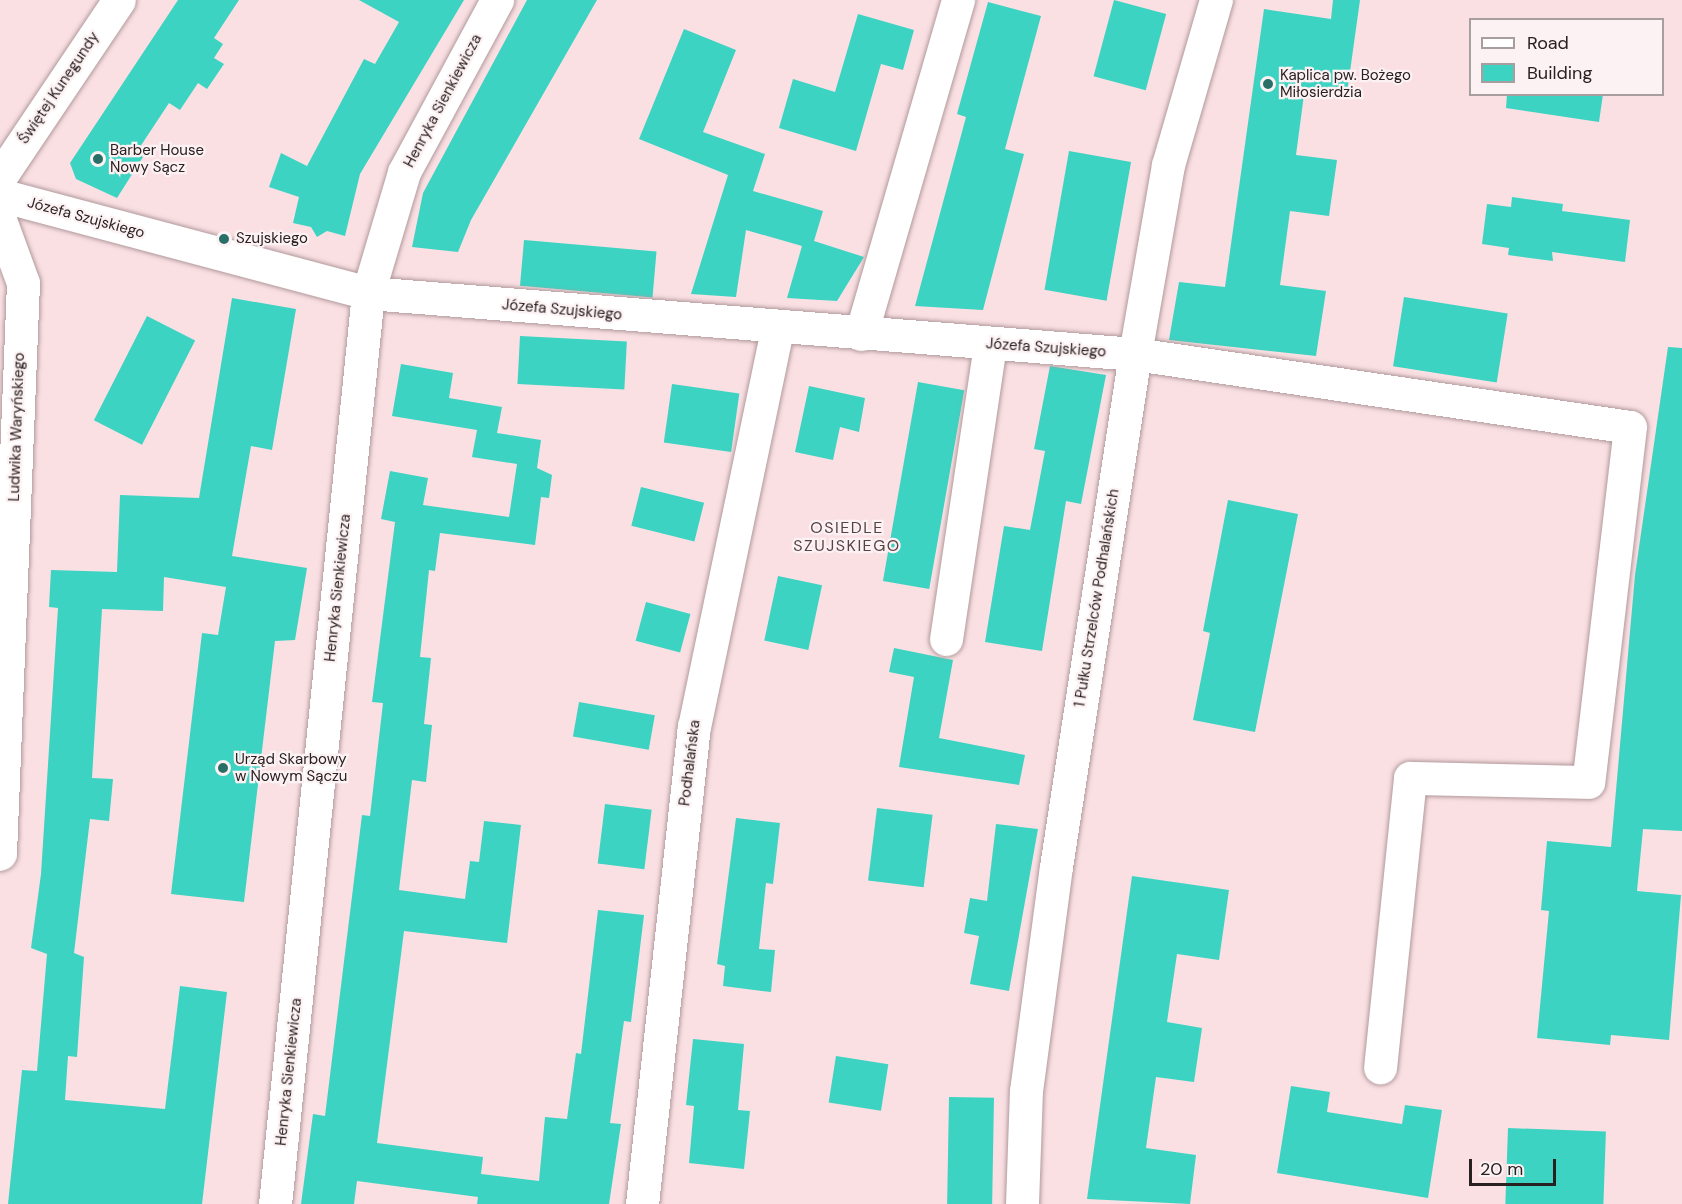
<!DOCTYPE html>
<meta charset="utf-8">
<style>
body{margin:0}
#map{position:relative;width:1682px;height:1204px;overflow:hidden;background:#fae0e3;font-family:"DM Sans",sans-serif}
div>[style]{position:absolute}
.building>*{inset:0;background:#3cd3c2;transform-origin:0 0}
.roads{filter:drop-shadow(0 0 2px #b1999c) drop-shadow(0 0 2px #b1999c)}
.minor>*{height:33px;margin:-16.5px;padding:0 16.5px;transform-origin:16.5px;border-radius:16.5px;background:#fff}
.dots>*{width:16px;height:16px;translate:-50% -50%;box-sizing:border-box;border:3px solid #fcf1f3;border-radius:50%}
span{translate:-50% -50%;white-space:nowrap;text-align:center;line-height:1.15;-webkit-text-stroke:4.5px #fcf1f3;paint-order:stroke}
.poi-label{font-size:15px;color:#292021}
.left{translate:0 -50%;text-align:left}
.street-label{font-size:15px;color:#292021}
.neighbourhood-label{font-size:16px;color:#574244;letter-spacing:1.5px}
.legend{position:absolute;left:1469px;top:18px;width:195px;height:78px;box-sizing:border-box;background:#fcf1f3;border:2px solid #a89d9f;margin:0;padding:8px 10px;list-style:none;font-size:18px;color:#292021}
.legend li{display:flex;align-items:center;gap:12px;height:30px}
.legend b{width:30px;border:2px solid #a89d9f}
.scale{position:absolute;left:1469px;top:1159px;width:87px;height:27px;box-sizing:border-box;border:3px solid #292021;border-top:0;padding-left:8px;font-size:18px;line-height:21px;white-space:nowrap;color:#292021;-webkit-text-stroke:4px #fcf1f3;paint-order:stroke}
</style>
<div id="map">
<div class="building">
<i style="clip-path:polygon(178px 0,239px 0,214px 38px,223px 44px,214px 58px,224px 64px,207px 89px,198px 83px,180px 110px,169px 103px,136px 153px,143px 157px,117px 198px,76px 179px,70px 163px)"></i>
<i style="clip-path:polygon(359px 0,464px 0,360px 174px,345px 236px,327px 231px,317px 237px,311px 227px,293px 223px,299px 197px,269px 187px,281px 153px,307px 166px,364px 59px,375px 64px,399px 22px)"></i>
<i style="clip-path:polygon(527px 0,597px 0,471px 220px,458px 252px,412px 247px,423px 193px)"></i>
<i style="left:1114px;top:0;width:54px;height:79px;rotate:15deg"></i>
<i style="clip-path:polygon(1333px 0,1360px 0,1347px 93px,1305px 87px,1296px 155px,1337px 160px,1329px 216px,1290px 211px,1280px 285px,1326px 291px,1316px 356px,1169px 340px,1179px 282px,1225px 287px,1264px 9px,1331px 19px)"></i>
<i style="clip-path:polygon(988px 2px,1041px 16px,1005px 149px,1024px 154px,983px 310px,915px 306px,966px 117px,957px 114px)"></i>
<i style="clip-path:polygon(858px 14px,914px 30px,903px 70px,881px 64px,856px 151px,779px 128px,793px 79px,835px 92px)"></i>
<i style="clip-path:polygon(684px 29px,736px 50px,703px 132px,765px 154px,753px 191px,823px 211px,814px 241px,864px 257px,837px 301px,787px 298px,802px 246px,746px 230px,736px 297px,691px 294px,728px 175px,639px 139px)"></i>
<i style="clip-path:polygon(1507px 94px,1603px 94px,1599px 122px,1506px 108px)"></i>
<i style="left:1069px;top:151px;width:63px;height:141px;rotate:10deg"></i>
<i style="clip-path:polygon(1512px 197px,1563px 204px,1562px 211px,1630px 220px,1625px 262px,1552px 252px,1553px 261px,1508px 255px,1509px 248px,1482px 244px,1487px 204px,1511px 207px)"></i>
<i style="left:524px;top:240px;width:133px;height:46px;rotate:5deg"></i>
<i style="left:1404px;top:297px;width:105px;height:70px;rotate:9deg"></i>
<i style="clip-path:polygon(232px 298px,296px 309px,272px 450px,251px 446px,232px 556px,307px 568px,295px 640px,275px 641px,244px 902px,171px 894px,202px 633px,218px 635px,226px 587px,164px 577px,163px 611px,102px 609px,92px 778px,113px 779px,109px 821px,90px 819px,74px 953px,84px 957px,77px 1057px,68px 1056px,65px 1100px,165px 1109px,180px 986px,227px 992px,202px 1204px,8px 1204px,22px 1070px,37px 1071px,47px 954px,31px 948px,41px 874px,58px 608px,49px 607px,51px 570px,117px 572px,120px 495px,199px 498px)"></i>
<i style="left:147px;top:316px;width:54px;height:117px;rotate:27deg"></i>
<i style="left:520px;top:336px;width:107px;height:48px;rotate:3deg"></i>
<i style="clip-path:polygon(1668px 347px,1682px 348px,1682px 831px,1643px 829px,1637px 891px,1681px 895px,1669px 1040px,1611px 1035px,1610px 1045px,1537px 1038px,1549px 911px,1541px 910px,1547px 841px,1611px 847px,1635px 575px)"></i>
<i style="clip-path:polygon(401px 364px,453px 373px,449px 398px,502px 407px,497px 433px,541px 440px,537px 468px,552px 475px,549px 498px,541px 497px,535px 545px,440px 533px,435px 571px,429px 570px,420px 657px,431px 658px,424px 724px,432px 725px,426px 782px,412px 780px,399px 890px,465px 899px,470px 861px,479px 862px,484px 821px,521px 825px,507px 943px,404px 931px,377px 1143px,483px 1157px,481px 1174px,539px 1181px,545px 1117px,567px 1119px,576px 1053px,581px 1054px,598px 910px,644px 915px,631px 1022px,624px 1021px,610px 1123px,621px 1124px,609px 1204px,477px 1204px,478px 1197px,357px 1181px,354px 1204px,301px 1204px,313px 1114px,325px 1116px,362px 815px,370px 816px,383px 703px,372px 702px,395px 522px,381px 519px,390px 471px,428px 478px,423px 505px,509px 517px,517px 464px,472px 457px,477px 430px,392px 416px)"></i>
<i style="clip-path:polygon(1050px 366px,1106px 375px,1081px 504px,1066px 501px,1042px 651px,985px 642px,1004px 526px,1030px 530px,1045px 451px,1034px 449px)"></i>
<i style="left:918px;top:382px;width:47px;height:202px;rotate:10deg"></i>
<i style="left:672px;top:384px;width:68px;height:59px;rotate:8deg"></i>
<i style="clip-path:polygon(809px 386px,865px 398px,859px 432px,840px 427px,833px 460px,795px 452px)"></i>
<i style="left:641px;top:487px;width:65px;height:40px;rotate:14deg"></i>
<i style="clip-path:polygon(1228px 500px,1298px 514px,1255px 732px,1193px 720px,1210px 633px,1203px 631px)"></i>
<i style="left:778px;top:576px;width:45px;height:66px;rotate:12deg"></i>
<i style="left:646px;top:602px;width:46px;height:40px;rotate:15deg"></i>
<i style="clip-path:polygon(894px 648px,953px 660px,939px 738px,1025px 755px,1019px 785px,899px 767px,914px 677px,889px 672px)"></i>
<i style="left:579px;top:702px;width:77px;height:35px;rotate:10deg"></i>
<i style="left:605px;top:804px;width:47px;height:60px;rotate:7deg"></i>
<i style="left:877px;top:808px;width:56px;height:73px;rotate:7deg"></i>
<i style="clip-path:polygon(736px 818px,780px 823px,773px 884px,766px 883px,759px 949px,775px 950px,771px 992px,723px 986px,725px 966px,717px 964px)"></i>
<i style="clip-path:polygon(996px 824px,1038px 829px,1009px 991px,970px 984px,979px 936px,964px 933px,970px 898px,987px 901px)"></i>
<i style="clip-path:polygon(1132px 876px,1229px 890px,1219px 960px,1177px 954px,1167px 1022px,1202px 1028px,1194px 1082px,1156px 1077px,1146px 1148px,1196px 1155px,1190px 1204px,1087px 1199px)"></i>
<i style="clip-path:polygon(693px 1039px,744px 1044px,738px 1110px,750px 1111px,744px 1169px,689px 1163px,694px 1106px,686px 1105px)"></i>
<i style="left:836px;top:1056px;width:53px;height:47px;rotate:9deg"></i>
<i style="clip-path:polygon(1291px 1086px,1330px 1092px,1327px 1112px,1402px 1124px,1405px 1105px,1442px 1110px,1428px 1198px,1277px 1173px)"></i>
<i style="left:949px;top:1097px;width:45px;height:107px;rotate:1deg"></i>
<i style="left:1508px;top:1128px;width:98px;height:76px;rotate:2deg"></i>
</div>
<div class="roads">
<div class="minor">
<i style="left:0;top:177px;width:213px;rotate:-56.1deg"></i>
<i style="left:0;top:195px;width:381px;rotate:14.9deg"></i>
<i style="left:368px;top:293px;width:769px;rotate:4.55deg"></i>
<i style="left:1135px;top:354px;width:500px;rotate:8.39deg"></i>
<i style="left:1630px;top:427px;width:357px;rotate:96.7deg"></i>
<i style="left:1588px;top:782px;width:178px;rotate:-178.7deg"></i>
<i style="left:1410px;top:778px;width:291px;rotate:95.9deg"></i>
<i style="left:0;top:220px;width:67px;rotate:69.9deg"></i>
<i style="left:23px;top:283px;width:571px;rotate:92.31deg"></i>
<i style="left:861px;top:334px;width:348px;rotate:-73.8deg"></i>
<i style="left:946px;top:639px;width:299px;rotate:-81.5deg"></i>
<i style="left:275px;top:1204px;width:916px;rotate:-84.17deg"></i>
<i style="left:368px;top:293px;width:126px;rotate:-73.4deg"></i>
<i style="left:404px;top:172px;width:196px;rotate:-61.6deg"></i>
<i style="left:642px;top:1204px;width:480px;rotate:-83.8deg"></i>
<i style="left:694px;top:727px;width:408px;rotate:-78.2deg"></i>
<i style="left:1022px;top:1204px;width:113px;rotate:-88deg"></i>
<i style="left:1026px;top:1091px;width:226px;rotate:-82.4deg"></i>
<i style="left:1056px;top:867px;width:519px;rotate:-81.25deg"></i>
<i style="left:1135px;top:354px;width:192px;rotate:-80.1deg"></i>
<i style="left:1168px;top:165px;width:172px;rotate:-73.8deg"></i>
</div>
</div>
<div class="dots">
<i style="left:1268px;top:84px;background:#287067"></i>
<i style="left:98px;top:159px;background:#287067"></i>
<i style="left:224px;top:239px;background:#287067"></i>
<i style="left:223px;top:768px;background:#287067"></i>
</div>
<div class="poi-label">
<span class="left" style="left:1280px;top:84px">Kaplica pw. Bożego<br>Miłosierdzia</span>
<span class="left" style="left:110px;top:159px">Barber House<br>Nowy Sącz</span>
<span class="left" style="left:236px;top:239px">Szujskiego</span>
<span class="left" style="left:235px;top:768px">Urząd Skarbowy<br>w Nowym Sączu</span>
</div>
<div class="street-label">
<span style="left:59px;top:88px;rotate:-56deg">Świętej Kunegundy</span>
<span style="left:443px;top:101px;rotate:-62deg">Henryka Sienkiewicza</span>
<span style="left:86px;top:218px;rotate:15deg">Józefa Szujskiego</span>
<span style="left:562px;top:310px;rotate:5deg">Józefa Szujskiego</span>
<span style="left:1046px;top:348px;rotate:4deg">Józefa Szujskiego</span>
<span style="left:17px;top:427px;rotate:-88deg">Ludwika Waryńskiego</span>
<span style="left:338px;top:588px;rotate:-84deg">Henryka Sienkiewicza</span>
<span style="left:1097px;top:598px;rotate:-81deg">1 Pułku Strzelców Podhalańskich</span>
<span style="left:690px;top:763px;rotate:-83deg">Podhalańska</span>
<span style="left:289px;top:1072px;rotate:-84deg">Henryka Sienkiewicza</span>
</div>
<div class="neighbourhood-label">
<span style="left:847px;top:537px">OSIEDLE<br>SZUJSKIEGO</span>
</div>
<ul class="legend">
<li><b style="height:8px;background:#fff"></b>Road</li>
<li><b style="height:16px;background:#3cd3c2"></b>Building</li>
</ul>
<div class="scale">20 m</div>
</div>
